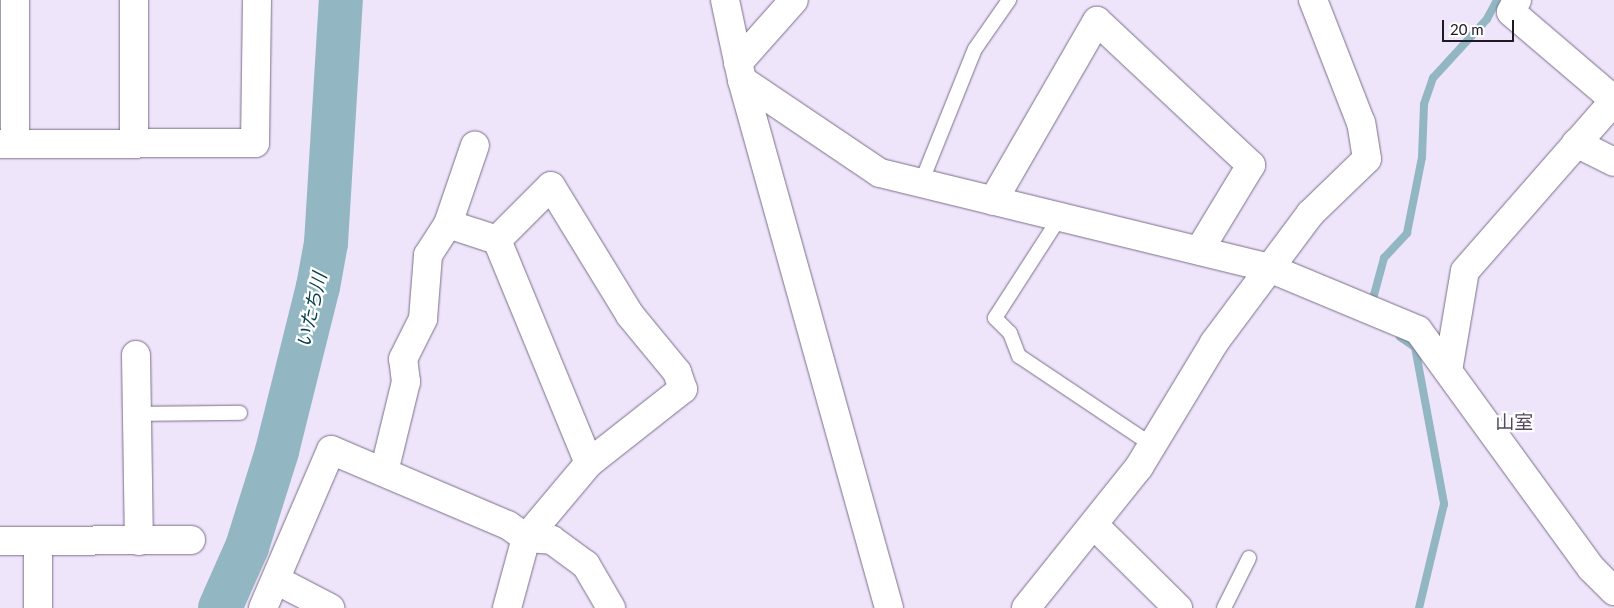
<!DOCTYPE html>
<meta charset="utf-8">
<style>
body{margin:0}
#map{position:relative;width:1614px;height:608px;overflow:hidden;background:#efe5fb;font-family:Lato,"Noto Sans JP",sans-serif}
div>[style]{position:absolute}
.stream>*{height:8px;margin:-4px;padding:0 4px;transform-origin:4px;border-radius:4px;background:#92b7c2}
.river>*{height:44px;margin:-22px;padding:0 22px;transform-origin:22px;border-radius:22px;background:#92b7c2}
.roads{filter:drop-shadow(0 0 1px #7a6e87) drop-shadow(0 0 1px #7a6e87)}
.lane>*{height:14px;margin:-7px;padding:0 7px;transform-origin:7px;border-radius:7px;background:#fff}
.street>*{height:28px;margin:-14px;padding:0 14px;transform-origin:14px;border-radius:14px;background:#fff}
span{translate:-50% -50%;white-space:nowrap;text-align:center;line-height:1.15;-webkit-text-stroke:4.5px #fff;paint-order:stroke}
.water-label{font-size:19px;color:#063f4c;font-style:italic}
.neighbourhood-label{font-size:19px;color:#53485f}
.scale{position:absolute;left:1442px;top:20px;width:72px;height:22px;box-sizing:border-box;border:2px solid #1e1923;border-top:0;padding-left:6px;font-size:15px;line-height:18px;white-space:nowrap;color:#1e1923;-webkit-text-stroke:4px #fff;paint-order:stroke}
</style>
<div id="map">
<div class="stream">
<i style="left:1371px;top:306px;width:50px;rotate:-74.8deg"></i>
<i style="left:1384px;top:258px;width:34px;rotate:-47deg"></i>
<i style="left:1407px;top:233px;width:77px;rotate:-78.8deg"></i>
<i style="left:1422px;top:157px;width:53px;rotate:-87.8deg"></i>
<i style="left:1424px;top:104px;width:28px;rotate:-71deg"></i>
<i style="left:1433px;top:78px;width:80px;rotate:-47.5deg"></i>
<i style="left:1487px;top:19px;width:21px;rotate:-62deg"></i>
<i style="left:1400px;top:337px;width:18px;rotate:34deg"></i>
<i style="left:1415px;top:347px;width:160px;rotate:79.5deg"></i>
<i style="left:1444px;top:504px;width:107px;rotate:103.5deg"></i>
</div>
<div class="river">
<i style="left:220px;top:608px;width:67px;rotate:-66.1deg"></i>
<i style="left:247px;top:547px;width:101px;rotate:-72.6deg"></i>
<i style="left:277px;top:451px;width:169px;rotate:-76deg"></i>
<i style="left:318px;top:287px;width:45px;rotate:-79.7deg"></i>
<i style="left:326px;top:243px;width:243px;rotate:-86.5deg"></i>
</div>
<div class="roads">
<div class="lane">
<i style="left:921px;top:183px;width:144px;rotate:-68.1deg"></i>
<i style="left:975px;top:49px;width:60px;rotate:-55.2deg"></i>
<i style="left:1060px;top:217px;width:120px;rotate:122.8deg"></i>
<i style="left:995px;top:318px;width:21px;rotate:45deg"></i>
<i style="left:1010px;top:333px;width:25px;rotate:69deg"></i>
<i style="left:1019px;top:356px;width:160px;rotate:33.8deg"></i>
<i style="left:137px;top:414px;width:103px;rotate:-0.6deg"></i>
<i style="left:1224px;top:608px;width:56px;rotate:-63.4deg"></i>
</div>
<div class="street">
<i style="left:134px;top:0;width:143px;rotate:90deg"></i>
<i style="left:725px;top:0;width:82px;rotate:78deg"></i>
<i style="left:742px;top:80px;width:548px;rotate:74.44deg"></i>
<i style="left:1517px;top:0;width:13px;rotate:117deg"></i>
<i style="left:1511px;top:12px;width:135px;rotate:40.5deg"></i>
<i style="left:738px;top:63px;width:84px;rotate:-48.4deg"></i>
<i style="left:742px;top:80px;width:166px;rotate:34deg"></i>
<i style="left:880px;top:173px;width:400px;rotate:13.7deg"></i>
<i style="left:1269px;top:268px;width:161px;rotate:22.6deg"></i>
<i style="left:1418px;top:330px;width:294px;rotate:54deg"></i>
<i style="left:1591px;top:568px;width:33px;rotate:45deg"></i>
<i style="left:1576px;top:143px;width:42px;rotate:26.6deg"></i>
<i style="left:0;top:144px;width:255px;rotate:-0.2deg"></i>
<i style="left:255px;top:143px;width:143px;rotate:-89.2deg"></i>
<i style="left:15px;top:144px;width:144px;rotate:-90deg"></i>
<i style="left:993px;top:201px;width:208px;rotate:-60deg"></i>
<i style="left:1097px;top:21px;width:211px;rotate:43.1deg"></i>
<i style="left:1251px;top:165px;width:100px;rotate:121.2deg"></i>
<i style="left:448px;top:224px;width:83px;rotate:-71.1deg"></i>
<i style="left:497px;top:240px;width:76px;rotate:-45deg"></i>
<i style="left:551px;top:186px;width:151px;rotate:58.5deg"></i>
<i style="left:630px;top:315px;width:74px;rotate:50.5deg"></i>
<i style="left:677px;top:372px;width:18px;rotate:71deg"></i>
<i style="left:683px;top:389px;width:120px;rotate:141.8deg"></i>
<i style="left:136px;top:355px;width:186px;rotate:89.1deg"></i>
<i style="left:1448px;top:371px;width:101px;rotate:-80.4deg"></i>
<i style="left:1465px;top:271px;width:226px;rotate:-48.8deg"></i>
<i style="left:384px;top:472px;width:93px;rotate:-76.3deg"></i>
<i style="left:406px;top:382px;width:23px;rotate:-97deg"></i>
<i style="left:403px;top:359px;width:45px;rotate:-63.4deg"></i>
<i style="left:423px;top:319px;width:64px;rotate:-85.5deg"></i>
<i style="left:428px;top:255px;width:37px;rotate:-57deg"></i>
<i style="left:448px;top:224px;width:52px;rotate:18.1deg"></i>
<i style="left:497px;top:240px;width:241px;rotate:67.6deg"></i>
<i style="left:589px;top:463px;width:98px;rotate:130deg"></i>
<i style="left:1095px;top:526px;width:117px;rotate:44.7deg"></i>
<i style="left:526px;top:538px;width:26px;rotate:4deg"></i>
<i style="left:552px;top:540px;width:42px;rotate:36.3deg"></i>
<i style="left:586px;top:565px;width:50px;rotate:59.8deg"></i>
<i style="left:0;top:541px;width:191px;rotate:-0.3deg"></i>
<i style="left:278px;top:581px;width:59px;rotate:27.4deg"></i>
<i style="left:38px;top:608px;width:67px;rotate:-90deg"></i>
<i style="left:263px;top:608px;width:172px;rotate:-66.7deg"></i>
<i style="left:331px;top:450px;width:192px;rotate:23deg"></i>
<i style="left:508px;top:525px;width:22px;rotate:36deg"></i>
<i style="left:526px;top:538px;width:73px;rotate:105.2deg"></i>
<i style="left:1026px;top:608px;width:181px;rotate:-51.3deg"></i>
<i style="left:1139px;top:467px;width:145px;rotate:-58.8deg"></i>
<i style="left:1214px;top:343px;width:161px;rotate:-53.3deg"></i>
<i style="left:1310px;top:214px;width:79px;rotate:-44deg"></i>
<i style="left:1367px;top:159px;width:36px;rotate:-99deg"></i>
<i style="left:1361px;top:123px;width:132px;rotate:-111.3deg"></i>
</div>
</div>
<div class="water-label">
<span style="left:311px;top:310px;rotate:-77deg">いたち川</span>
</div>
<div class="neighbourhood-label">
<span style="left:1514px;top:422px">山室</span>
</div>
<div class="scale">20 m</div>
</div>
